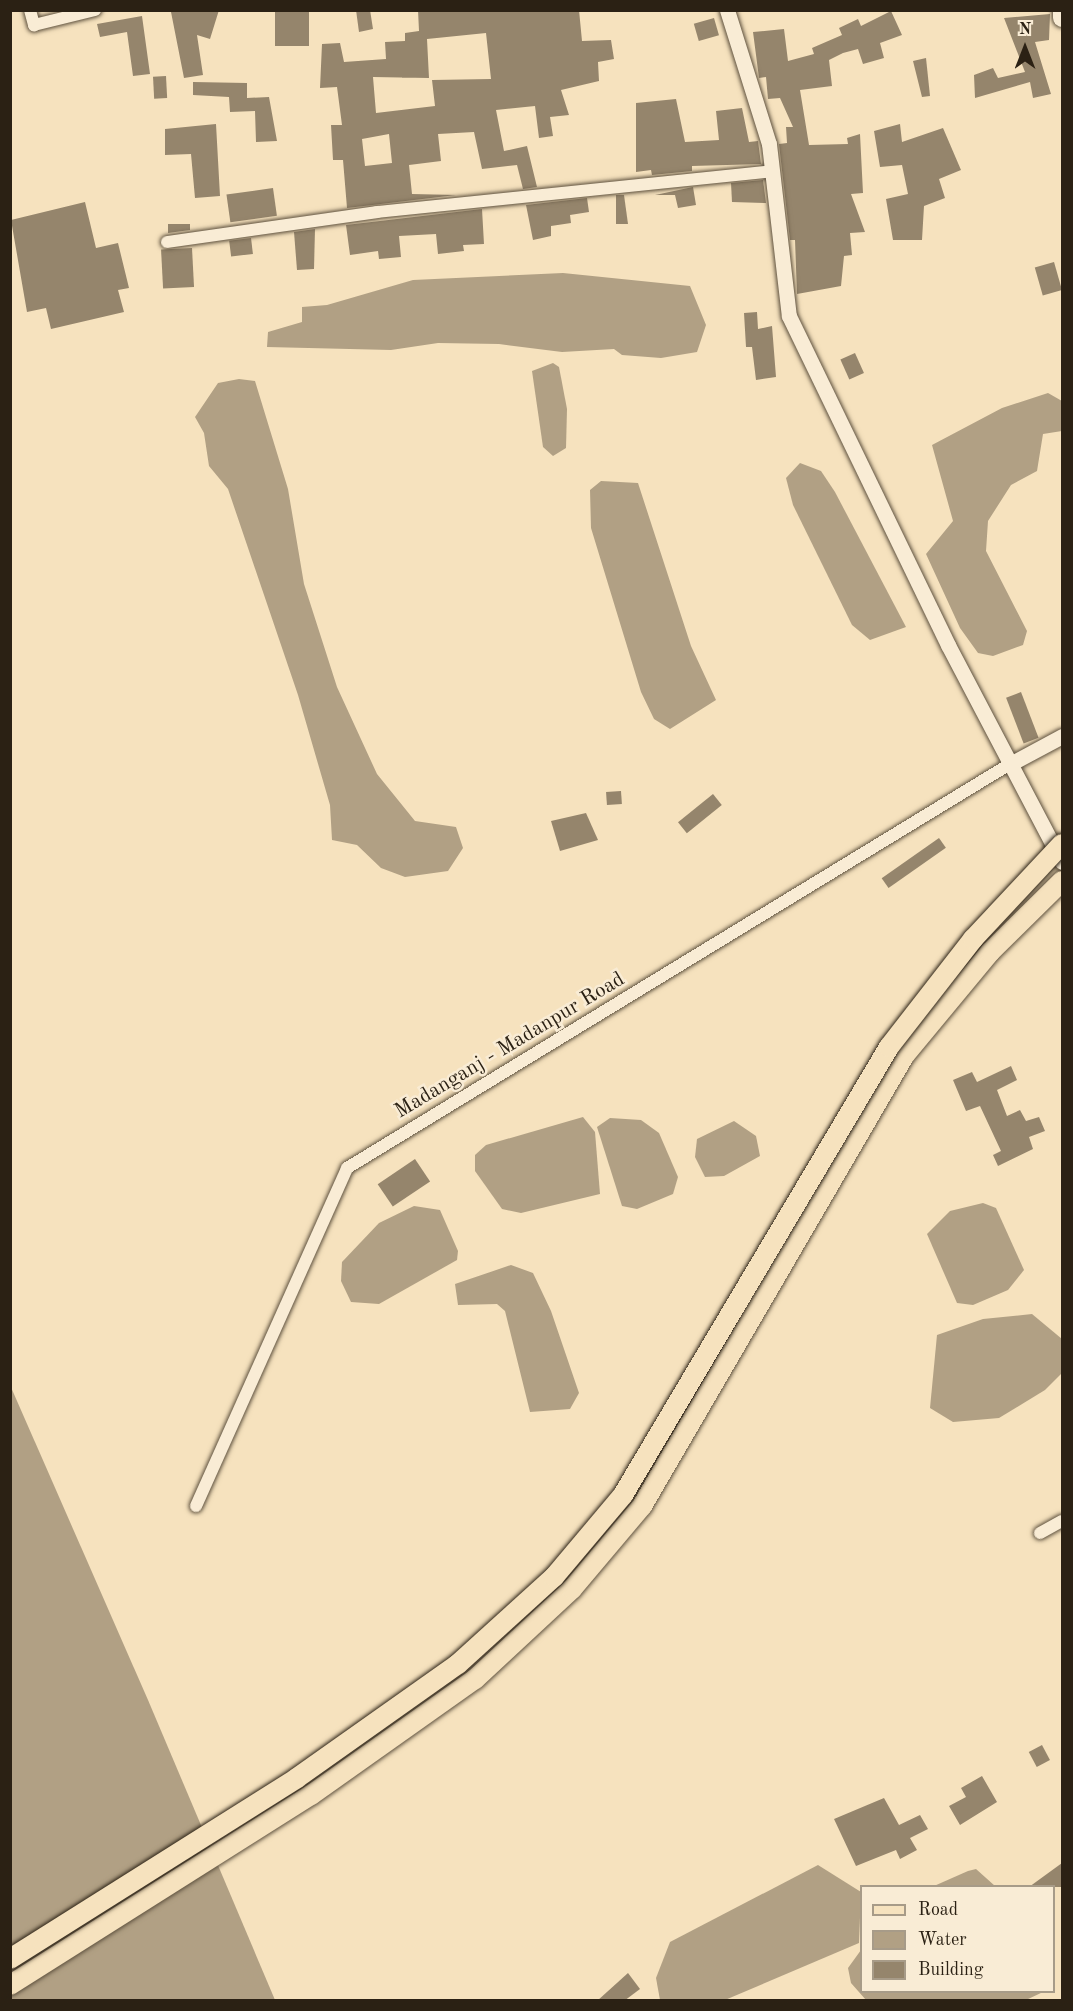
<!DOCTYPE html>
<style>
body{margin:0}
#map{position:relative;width:1073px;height:2011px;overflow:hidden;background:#f6e2be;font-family:"Old Standard TT",serif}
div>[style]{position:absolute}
.water>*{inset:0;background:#b1a084}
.building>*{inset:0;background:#95856c;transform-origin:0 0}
.roads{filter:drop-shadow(0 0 2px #5e513e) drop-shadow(0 0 2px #5e513e)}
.minor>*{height:12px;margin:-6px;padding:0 6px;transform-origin:6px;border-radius:6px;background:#f9ecd5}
.tertiary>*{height:15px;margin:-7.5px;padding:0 7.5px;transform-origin:7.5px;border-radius:7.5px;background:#f9ecd5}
.secondary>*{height:18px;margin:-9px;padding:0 9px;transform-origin:9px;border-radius:9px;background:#f9ecd5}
.primary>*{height:20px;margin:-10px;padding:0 10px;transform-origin:10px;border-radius:10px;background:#f6e2be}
.bridges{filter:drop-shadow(0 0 2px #2b2114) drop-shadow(0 0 2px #2b2114)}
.primary-bridge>*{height:20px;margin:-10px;padding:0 10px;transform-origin:10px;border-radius:10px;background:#f6e2be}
span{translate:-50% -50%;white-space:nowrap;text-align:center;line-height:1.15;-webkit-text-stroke:5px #f9ecd5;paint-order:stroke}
.street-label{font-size:21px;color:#2b2114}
.frame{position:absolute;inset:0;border:12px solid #2b2114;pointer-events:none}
.legend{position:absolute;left:860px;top:1885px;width:195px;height:108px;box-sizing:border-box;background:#f9ecd5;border:2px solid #a79b88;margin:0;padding:8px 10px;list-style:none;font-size:18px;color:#2b2114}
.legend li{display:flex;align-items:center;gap:12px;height:30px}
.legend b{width:30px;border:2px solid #a79b88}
.north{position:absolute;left:995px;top:18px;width:60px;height:60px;-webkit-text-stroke:4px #f9ecd5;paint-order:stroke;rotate:0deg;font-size:16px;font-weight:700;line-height:24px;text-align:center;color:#2b2114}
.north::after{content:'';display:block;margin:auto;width:21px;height:27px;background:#2b2114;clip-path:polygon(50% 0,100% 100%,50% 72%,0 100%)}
</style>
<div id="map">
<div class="water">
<i style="clip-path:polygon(563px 273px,690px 286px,706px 325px,697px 352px,661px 358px,622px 355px,614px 349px,562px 352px,499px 344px,438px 343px,391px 350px,267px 347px,268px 332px,302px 322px,302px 307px,327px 305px,413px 280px)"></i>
<i style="clip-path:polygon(553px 363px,559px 367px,567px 409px,566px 448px,553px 456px,543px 447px,532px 371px)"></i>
<i style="clip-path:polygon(239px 379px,255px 381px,288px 489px,304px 584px,337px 687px,377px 774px,415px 821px,456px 827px,463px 848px,448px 871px,405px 877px,381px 868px,357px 845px,332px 840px,330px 805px,298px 695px,228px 489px,209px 466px,204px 433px,195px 417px,218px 383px)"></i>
<i style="clip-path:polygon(1048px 393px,1062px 401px,1062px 431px,1043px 434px,1037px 471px,1011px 485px,988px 521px,986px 551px,1027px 631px,1023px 645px,993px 656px,978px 653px,960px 628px,926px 554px,953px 521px,932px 445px,1002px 408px)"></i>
<i style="clip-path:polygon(800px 463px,821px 471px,835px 492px,906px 627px,870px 640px,852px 625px,793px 505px,786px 478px)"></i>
<i style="clip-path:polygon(601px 481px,638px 483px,691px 646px,716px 700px,670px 729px,654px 719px,641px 692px,591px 528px,590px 490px)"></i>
<i style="clip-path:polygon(583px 1117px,595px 1132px,600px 1194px,521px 1213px,502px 1209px,475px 1171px,475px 1155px,486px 1145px)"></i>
<i style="clip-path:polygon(610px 1118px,641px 1120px,659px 1133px,678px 1177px,673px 1194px,637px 1209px,622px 1206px,597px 1127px)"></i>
<i style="clip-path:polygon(734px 1121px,756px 1136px,760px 1156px,724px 1176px,705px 1177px,695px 1157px,697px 1139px)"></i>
<i style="clip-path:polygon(983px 1203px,996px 1208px,1024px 1270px,1008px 1290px,973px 1305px,957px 1303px,927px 1234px,950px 1211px)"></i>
<i style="clip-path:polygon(414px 1206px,440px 1210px,458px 1251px,457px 1260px,379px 1304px,351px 1302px,341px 1281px,342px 1262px,379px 1223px)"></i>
<i style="clip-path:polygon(511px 1265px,533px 1273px,551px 1311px,579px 1393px,570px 1409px,530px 1412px,505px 1311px,497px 1304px,458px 1305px,455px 1284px)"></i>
<i style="clip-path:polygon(1032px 1314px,1062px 1339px,1062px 1373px,1045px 1390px,999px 1418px,953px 1422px,930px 1408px,937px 1335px,983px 1319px)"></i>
<i style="clip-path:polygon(10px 1385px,148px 1700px,275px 2000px,11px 2000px)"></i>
<i style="clip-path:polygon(818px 1865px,861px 1892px,859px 1943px,725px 2000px,660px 2000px,656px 1978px,670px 1942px)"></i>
<i style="clip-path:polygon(976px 1869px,995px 1886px,934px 1886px,968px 1871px)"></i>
<i style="clip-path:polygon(861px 1950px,862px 1992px,1043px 1992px,1026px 2000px,866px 2000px,851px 1983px,848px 1968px)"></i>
</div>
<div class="building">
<i style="clip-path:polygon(185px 10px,219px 10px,210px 39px,197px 35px,203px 75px,184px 78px,171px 12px)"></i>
<i style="left:275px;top:10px;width:34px;height:36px"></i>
<i style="clip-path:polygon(356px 10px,370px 10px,373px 29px,359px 32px)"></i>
<i style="clip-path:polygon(evenodd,418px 10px,579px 10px,582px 41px,611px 40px,614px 59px,598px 62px,599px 81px,561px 90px,569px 115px,550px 117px,553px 136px,539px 138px,535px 106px,496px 110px,504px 151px,527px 146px,537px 187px,523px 189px,517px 165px,482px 169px,474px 132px,438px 134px,441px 161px,409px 165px,412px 194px,456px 195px,347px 208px,343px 160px,333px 160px,331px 125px,342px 125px,337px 87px,320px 88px,322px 44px,340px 43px,344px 62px,386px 59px,385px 42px,405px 41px,405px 33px,419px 31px,418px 10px,486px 33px,491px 79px,432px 80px,435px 106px,376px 113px,373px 77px,429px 78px,427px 39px,486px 33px,418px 10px,389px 134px,392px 163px,365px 166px,362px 139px,389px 134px)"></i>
<i style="clip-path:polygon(891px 11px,902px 35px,880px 43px,884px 58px,863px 64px,858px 49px,843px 53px,829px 60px,832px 86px,800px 90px,809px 145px,848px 144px,847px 138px,860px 134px,863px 193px,851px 194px,865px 232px,850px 233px,852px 255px,844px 256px,841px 286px,797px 294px,795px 240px,790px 240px,779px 144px,787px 143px,786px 127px,793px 127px,780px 98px,768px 99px,766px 77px,759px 78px,753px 32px,784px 29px,788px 61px,814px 54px,812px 48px,842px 35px,839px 28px,858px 19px,861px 26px)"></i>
<i style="clip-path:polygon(1050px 14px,1049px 40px,1035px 42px,1051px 94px,1033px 98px,1030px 82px,975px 98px,974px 75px,993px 68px,998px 78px,1025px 72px,1004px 18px)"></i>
<i style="clip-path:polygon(142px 16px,150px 74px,133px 76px,127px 32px,100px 37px,97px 24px)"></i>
<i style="left:714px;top:18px;width:18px;height:21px;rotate:74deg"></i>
<i style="clip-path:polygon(926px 58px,930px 96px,922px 97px,913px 61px)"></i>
<i style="left:166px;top:76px;width:22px;height:13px;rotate:87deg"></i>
<i style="clip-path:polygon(193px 82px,247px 83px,247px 98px,269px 97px,277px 141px,256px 142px,255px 111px,230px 112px,229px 97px,193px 95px)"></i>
<i style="clip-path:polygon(676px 99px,685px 142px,719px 140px,716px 111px,742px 108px,749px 142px,758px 141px,761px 164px,692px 166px,692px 171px,652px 175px,651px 170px,636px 172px,636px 103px)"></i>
<i style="clip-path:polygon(216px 124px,220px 196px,195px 198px,191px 154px,165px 155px,165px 129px)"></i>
<i style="clip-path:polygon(900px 124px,902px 142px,943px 128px,961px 170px,939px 179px,945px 198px,924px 206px,922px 240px,893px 240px,886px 199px,908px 194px,902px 165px,880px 167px,874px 131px)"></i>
<i style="clip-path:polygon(763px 180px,766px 203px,732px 202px,731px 183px)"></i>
<i style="clip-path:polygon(693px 187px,696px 205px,678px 208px,675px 195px,655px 195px)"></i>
<i style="left:273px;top:188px;width:28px;height:47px;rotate:82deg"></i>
<i style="clip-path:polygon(616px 195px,624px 195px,628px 224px,616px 224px)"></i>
<i style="clip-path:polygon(587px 198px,589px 212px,570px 215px,571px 223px,551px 226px,551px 236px,533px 240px,526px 205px)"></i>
<i style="clip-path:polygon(85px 202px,96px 248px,118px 243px,129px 288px,118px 290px,124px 312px,51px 329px,46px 308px,27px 312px,11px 220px)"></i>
<i style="clip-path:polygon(482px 209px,484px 244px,463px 245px,464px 251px,438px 254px,436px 234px,399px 236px,401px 257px,379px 259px,378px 251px,350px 255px,346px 225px)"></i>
<i style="clip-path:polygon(168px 224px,190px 224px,190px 230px,168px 233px)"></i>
<i style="clip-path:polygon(315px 229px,314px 269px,297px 270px,294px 232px)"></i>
<i style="left:251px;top:238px;width:16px;height:22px;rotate:83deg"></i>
<i style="left:192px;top:248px;width:39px;height:31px;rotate:87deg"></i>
<i style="left:1054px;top:262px;width:29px;height:20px;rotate:74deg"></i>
<i style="clip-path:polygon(757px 312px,758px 329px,772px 326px,776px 377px,756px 380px,752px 347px,746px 347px,744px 313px)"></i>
<i style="left:855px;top:353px;width:22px;height:16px;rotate:66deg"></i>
<i style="left:1021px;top:692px;width:49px;height:16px;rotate:69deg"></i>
<i style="left:621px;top:791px;width:13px;height:15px;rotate:86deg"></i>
<i style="left:713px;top:794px;width:14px;height:45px;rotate:51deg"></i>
<i style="clip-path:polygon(586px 813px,598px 840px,560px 851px,551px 821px)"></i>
<i style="left:939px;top:838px;width:12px;height:70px;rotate:55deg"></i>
<i style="clip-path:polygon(1011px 1066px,1017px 1080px,997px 1090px,1007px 1116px,1020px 1110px,1026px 1121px,1039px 1117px,1045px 1131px,1029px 1137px,1033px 1149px,998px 1166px,993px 1155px,1001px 1151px,980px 1106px,966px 1111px,953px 1080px,972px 1072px,977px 1082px)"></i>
<i style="left:415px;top:1159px;width:27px;height:45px;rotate:56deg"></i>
<i style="left:1042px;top:1745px;width:17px;height:15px;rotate:62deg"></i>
<i style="clip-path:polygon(982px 1776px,997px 1802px,960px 1825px,949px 1806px,966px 1797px,961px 1788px)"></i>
<i style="clip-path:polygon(884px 1798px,899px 1825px,920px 1815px,928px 1829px,910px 1838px,917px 1850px,900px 1859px,896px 1850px,856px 1866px,834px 1819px)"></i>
<i style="clip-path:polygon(1062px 1863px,1062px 1887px,1029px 1887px)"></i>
<i style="clip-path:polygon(628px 1973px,640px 1989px,624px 2001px,597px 2001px)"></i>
</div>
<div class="roads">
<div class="minor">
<i style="left:30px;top:10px;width:16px;rotate:75deg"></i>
<i style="left:34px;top:25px;width:63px;rotate:-13.8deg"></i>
<i style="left:167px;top:242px;width:212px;rotate:-8.1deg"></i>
<i style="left:377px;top:212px;width:396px;rotate:-5.9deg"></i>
<i style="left:196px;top:1506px;width:370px;rotate:-65.9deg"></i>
<i style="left:347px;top:1168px;width:776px;rotate:-31.36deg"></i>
<i style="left:1040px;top:1533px;width:25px;rotate:-29deg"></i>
</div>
<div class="tertiary">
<i style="left:727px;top:10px;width:140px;rotate:72.6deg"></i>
<i style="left:769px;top:144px;width:173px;rotate:83.4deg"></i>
<i style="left:789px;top:316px;width:365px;rotate:64.2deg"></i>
<i style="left:948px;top:645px;width:245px;rotate:62.3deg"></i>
<i style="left:1010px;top:764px;width:59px;rotate:-28.3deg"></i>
</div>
<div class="secondary">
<i style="left:1062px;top:10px;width:8px;rotate:90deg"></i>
</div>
<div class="primary">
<i style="left:10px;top:1985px;width:356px;rotate:-32.3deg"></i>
<i style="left:311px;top:1795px;width:201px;rotate:-35.3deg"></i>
<i style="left:475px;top:1679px;width:132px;rotate:-42.9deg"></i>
<i style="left:572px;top:1589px;width:109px;rotate:-49.9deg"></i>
<i style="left:642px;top:1506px;width:521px;rotate:-59.79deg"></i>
<i style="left:904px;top:1056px;width:135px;rotate:-50.4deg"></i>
<i style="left:990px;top:952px;width:101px;rotate:-44.6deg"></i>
</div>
</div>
<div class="bridges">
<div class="primary-bridge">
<i style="left:10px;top:1959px;width:339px;rotate:-32.2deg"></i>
<i style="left:297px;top:1778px;width:197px;rotate:-35.3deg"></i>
<i style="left:458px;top:1664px;width:130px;rotate:-42.2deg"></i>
<i style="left:554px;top:1577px;width:107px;rotate:-49.9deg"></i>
<i style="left:623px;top:1495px;width:521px;rotate:-59.3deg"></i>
<i style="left:889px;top:1047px;width:137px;rotate:-52.1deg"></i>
<i style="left:973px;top:939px;width:130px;rotate:-46.9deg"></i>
</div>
</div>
<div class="street-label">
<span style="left:510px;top:1046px;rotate:-31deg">Madanganj - Madanpur Road</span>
</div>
<div class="frame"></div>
<ul class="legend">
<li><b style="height:8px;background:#f6e2be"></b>Road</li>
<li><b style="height:16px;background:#b1a084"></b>Water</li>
<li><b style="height:16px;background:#95856c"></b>Building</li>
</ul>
<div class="north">N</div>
</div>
